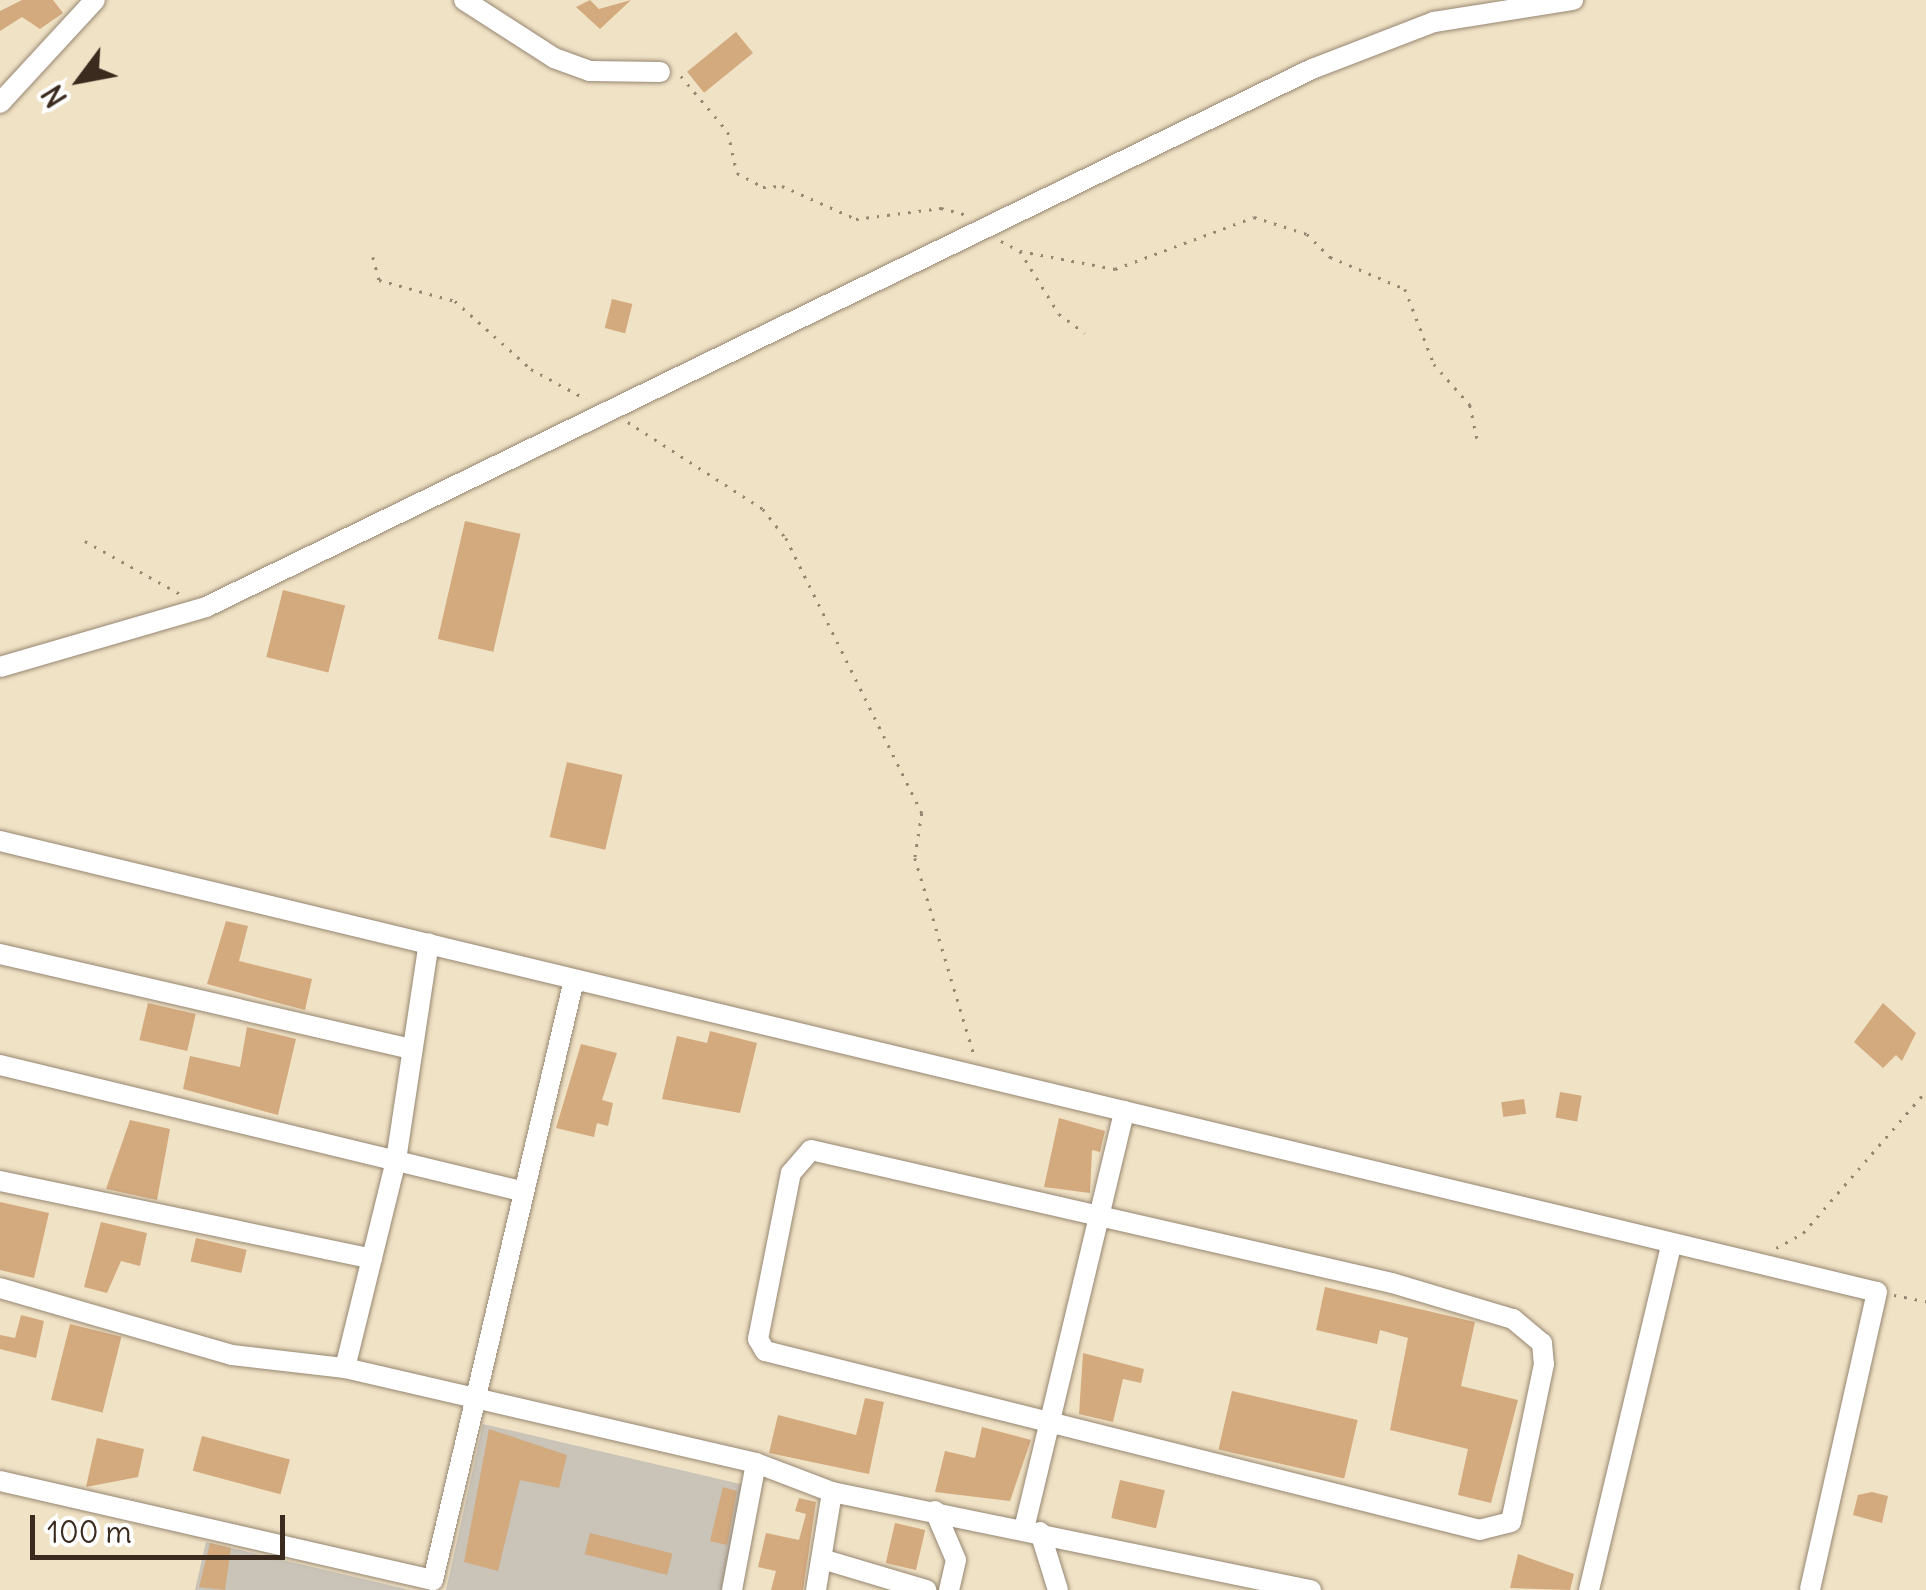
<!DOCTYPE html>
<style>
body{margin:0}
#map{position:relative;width:1926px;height:1590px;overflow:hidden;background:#f0e2c5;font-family:Delius,sans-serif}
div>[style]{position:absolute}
.industrial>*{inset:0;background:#c9c3b8}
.building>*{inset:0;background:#d3a97e;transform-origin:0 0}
.path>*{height:2.5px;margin-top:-1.25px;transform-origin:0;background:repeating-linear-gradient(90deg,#968672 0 2.5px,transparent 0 10.5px)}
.roads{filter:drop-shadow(0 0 2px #968672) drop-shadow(0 0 2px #968672)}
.minor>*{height:20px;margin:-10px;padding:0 10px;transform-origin:10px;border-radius:10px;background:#fff}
span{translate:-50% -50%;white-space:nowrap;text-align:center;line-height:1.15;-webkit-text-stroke:9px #fff;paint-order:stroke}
.north{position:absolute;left:30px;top:30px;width:100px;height:100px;-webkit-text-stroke:8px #fff;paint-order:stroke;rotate:238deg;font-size:28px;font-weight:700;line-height:40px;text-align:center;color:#3b2a1e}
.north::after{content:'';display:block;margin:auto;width:35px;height:45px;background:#3b2a1e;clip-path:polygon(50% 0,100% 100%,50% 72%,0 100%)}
.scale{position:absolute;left:30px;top:1515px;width:255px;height:45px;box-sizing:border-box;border:5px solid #3b2a1e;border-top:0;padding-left:12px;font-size:30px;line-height:35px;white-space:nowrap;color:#3b2a1e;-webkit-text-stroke:8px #fff;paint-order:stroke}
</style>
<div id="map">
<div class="industrial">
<i style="clip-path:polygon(483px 1424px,749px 1486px,724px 1590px,446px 1590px)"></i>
<i style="clip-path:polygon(206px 1542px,410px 1590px,195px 1590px)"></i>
</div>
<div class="building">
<i style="clip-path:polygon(22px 0,53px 0,63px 13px,40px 29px,22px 17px,0 31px,0 11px)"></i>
<i style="clip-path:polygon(590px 0,599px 9px,631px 0,600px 29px,576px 7px)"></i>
<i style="left:736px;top:32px;width:27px;height:63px;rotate:51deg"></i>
<i style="left:612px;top:299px;width:21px;height:30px;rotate:14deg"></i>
<i style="left:465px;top:521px;width:57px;height:121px;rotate:13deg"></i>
<i style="left:283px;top:590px;width:64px;height:69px;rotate:14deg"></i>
<i style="left:567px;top:762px;width:57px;height:77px;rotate:13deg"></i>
<i style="clip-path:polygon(226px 921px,248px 926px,239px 961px,312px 979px,305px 1010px,207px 984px)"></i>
<i style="left:148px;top:1003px;width:49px;height:38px;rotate:13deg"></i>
<i style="clip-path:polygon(1883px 1003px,1916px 1033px,1902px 1061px,1896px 1055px,1883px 1068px,1854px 1042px)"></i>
<i style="clip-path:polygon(247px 1027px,296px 1039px,278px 1115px,183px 1089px,190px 1056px,240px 1067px)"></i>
<i style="clip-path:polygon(710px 1031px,757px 1043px,740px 1113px,662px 1099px,677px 1036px,707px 1043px)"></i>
<i style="clip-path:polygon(581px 1044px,617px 1053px,602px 1100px,613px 1103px,608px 1126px,597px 1123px,594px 1137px,556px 1128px)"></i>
<i style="left:1560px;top:1092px;width:22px;height:26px;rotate:10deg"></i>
<i style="left:1524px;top:1099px;width:15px;height:23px;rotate:82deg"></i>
<i style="clip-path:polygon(1059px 1118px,1105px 1131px,1100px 1152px,1092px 1150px,1090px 1193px,1044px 1187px)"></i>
<i style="clip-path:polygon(130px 1120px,170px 1129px,157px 1200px,106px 1189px)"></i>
<i style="clip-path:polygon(0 1202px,49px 1213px,34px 1278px,0 1270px)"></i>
<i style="clip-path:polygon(101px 1222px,147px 1233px,140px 1266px,121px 1261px,107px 1293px,84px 1287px)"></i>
<i style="left:196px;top:1238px;width:52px;height:24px;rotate:13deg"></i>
<i style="clip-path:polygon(1325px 1287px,1475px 1322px,1461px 1386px,1518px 1400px,1491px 1503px,1458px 1495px,1468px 1449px,1390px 1430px,1408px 1338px,1380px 1330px,1377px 1344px,1316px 1330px)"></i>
<i style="clip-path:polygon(21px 1315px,44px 1321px,36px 1358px,0 1349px,0 1335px,15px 1338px)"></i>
<i style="left:70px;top:1324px;width:53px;height:78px;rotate:14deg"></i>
<i style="clip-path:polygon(1083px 1353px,1144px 1369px,1141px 1383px,1123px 1379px,1113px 1422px,1079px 1414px)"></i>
<i style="left:1232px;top:1391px;width:129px;height:60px;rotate:13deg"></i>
<i style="clip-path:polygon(865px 1398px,884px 1402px,869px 1474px,769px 1453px,778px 1415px,856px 1435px)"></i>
<i style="clip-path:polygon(982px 1427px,1031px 1440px,1010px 1501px,935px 1492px,945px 1451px,975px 1458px)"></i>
<i style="clip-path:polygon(489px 1429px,567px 1455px,559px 1488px,520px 1480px,498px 1571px,464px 1562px)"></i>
<i style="left:202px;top:1436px;width:91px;height:36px;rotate:15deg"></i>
<i style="clip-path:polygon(97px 1438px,144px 1449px,138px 1477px,86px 1487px)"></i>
<i style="left:1120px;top:1480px;width:46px;height:39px;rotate:13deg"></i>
<i style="clip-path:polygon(723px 1487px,737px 1491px,727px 1545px,710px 1541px)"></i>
<i style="clip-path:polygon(1872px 1492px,1888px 1496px,1882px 1523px,1853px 1515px,1858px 1495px)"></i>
<i style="clip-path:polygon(799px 1498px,816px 1502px,803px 1590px,771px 1590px,776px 1571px,758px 1567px,766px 1533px,799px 1540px,806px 1514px,795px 1511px)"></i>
<i style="left:895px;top:1523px;width:31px;height:41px;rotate:13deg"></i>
<i style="left:590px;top:1533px;width:85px;height:22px;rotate:14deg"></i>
<i style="clip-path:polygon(210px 1543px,231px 1548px,225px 1590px,199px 1587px)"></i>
<i style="clip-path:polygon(1518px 1554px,1574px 1574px,1570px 1590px,1510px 1588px)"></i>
</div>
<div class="path">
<i style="left:681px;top:76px;width:73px;rotate:50deg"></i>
<i style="left:728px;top:132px;width:42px;rotate:77.6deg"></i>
<i style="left:737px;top:173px;width:30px;rotate:28deg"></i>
<i style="left:763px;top:187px;width:19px;rotate:-3deg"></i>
<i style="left:782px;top:186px;width:81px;rotate:24deg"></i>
<i style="left:856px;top:219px;width:86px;rotate:-7.4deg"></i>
<i style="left:941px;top:208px;width:28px;rotate:15deg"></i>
<i style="left:1001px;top:241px;width:21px;rotate:28deg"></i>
<i style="left:1020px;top:251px;width:74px;rotate:58.2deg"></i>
<i style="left:1059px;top:314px;width:32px;rotate:36deg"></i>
<i style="left:1020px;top:251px;width:97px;rotate:10.7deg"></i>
<i style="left:1115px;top:269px;width:148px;rotate:-20.5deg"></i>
<i style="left:1254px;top:217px;width:56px;rotate:17.8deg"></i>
<i style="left:1307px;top:234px;width:33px;rotate:45deg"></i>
<i style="left:1330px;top:257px;width:82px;rotate:23.1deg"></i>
<i style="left:1405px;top:289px;width:80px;rotate:68.9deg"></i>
<i style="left:1434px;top:364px;width:55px;rotate:48.7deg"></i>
<i style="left:1470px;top:405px;width:40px;rotate:78deg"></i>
<i style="left:373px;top:257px;width:24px;rotate:75deg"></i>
<i style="left:379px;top:280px;width:79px;rotate:15.4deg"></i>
<i style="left:455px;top:301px;width:102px;rotate:41.8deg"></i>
<i style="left:531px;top:369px;width:63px;rotate:28.6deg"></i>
<i style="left:628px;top:422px;width:161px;rotate:32.8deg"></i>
<i style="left:763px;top:509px;width:37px;rotate:52deg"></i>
<i style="left:786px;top:538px;width:307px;rotate:63.7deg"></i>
<i style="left:922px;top:813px;width:46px;rotate:98.8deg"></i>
<i style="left:915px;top:858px;width:209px;rotate:73.3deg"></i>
<i style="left:85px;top:541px;width:111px;rotate:29.1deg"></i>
<i style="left:1776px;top:1248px;width:31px;rotate:-29deg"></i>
<i style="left:1803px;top:1233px;width:188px;rotate:-49.1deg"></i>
<i style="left:1894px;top:1295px;width:33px;rotate:11deg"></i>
</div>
<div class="roads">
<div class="minor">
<i style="left:464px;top:0;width:107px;rotate:32.8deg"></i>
<i style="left:554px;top:58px;width:38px;rotate:20deg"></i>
<i style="left:590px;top:71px;width:70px;rotate:0.8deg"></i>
<i style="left:0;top:103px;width:140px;rotate:-47.3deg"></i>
<i style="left:0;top:667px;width:215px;rotate:-16.2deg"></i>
<i style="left:206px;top:607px;width:1230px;rotate:-25.94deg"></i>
<i style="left:1312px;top:69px;width:131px;rotate:-21.1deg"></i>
<i style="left:1434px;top:22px;width:141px;rotate:-9deg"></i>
<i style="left:0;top:841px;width:1930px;rotate:13.51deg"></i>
<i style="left:1877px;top:1292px;width:305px;rotate:102.7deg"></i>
<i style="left:0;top:954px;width:422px;rotate:13deg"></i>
<i style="left:0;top:1065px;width:536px;rotate:13.6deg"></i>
<i style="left:811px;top:1150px;width:596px;rotate:12.89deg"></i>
<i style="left:1392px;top:1283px;width:126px;rotate:16.6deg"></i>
<i style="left:1513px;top:1319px;width:38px;rotate:40deg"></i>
<i style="left:1542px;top:1343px;width:21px;rotate:85deg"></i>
<i style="left:1544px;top:1364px;width:161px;rotate:101.8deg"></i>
<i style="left:1511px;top:1522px;width:32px;rotate:166deg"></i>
<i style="left:1480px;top:1530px;width:737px;rotate:-165.94deg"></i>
<i style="left:765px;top:1351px;width:14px;rotate:-120deg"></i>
<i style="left:758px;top:1339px;width:169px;rotate:-78.8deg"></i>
<i style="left:791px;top:1173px;width:30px;rotate:-49deg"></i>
<i style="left:0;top:1181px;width:380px;rotate:11.8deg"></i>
<i style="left:0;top:1288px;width:241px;rotate:16.1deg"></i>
<i style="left:232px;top:1355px;width:114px;rotate:6.6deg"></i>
<i style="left:345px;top:1368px;width:422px;rotate:13deg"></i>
<i style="left:756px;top:1463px;width:81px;rotate:20.9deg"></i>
<i style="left:832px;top:1492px;width:489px;rotate:11.6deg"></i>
<i style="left:345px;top:1368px;width:214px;rotate:-76.2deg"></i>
<i style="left:396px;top:1160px;width:219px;rotate:-81.4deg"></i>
<i style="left:0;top:1481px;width:444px;rotate:12.9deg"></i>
<i style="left:433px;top:1580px;width:616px;rotate:-76.78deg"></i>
<i style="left:935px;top:1511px;width:53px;rotate:66.8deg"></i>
<i style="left:956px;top:1560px;width:31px;rotate:103deg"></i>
<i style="left:1024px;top:1529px;width:430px;rotate:-76.5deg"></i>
<i style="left:1040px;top:1532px;width:61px;rotate:72.8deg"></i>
<i style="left:822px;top:1559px;width:109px;rotate:16.6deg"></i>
<i style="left:732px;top:1590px;width:129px;rotate:-79.3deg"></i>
<i style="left:816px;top:1590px;width:99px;rotate:-80.7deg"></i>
<i style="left:1589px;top:1590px;width:353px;rotate:-76.6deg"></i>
</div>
</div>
<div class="north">N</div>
<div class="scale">100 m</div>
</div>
